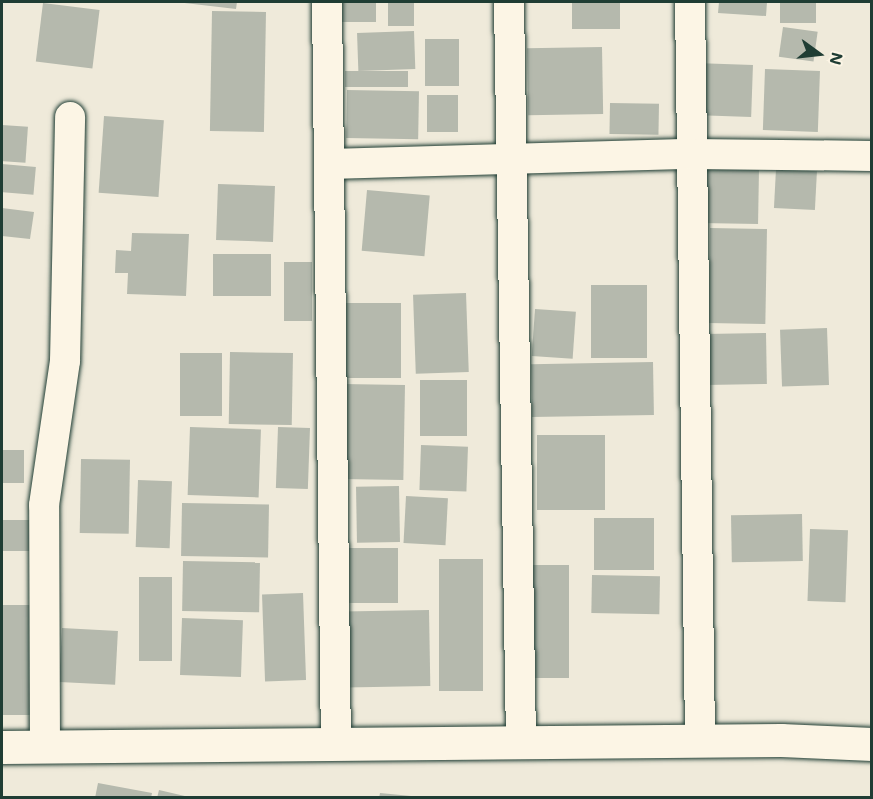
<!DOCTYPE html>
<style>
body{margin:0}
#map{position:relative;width:873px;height:799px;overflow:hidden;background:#efeada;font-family:Mali,sans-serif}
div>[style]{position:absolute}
.building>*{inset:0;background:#b5b9ad;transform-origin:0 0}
.roads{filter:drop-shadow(0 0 2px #1f3d34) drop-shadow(0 0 2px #1f3d34)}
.street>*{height:30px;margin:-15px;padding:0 15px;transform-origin:15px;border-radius:15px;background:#fcf5e5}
.secondary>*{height:33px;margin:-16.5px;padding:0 16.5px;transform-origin:16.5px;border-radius:16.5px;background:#fcf5e5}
span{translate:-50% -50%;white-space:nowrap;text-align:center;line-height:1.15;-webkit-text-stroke:5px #fcf5e5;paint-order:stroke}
.frame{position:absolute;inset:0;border:3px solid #1f3d34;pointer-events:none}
.north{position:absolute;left:789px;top:24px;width:60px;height:60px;-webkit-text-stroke:4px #fcf5e5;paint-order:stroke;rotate:105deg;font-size:16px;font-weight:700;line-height:24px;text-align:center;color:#1f3d34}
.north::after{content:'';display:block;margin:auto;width:21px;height:27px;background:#1f3d34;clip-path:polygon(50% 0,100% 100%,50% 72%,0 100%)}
</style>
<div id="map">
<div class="building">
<i style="clip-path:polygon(176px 2px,237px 2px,236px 9px)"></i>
<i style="left:342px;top:2px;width:34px;height:20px"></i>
<i style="left:388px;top:2px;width:26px;height:24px"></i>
<i style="left:572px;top:2px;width:48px;height:27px"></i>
<i style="clip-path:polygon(719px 2px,767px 2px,766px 16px,718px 13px)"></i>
<i style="left:780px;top:2px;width:36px;height:21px"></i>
<i style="left:43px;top:3px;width:57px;height:59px;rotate:7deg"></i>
<i style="left:212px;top:11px;width:54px;height:120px;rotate:1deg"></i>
<i style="left:783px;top:27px;width:35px;height:30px;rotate:8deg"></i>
<i style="left:414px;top:31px;width:38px;height:57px;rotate:88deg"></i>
<i style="left:425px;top:39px;width:34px;height:47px"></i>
<i style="left:602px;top:47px;width:67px;height:75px;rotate:89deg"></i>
<i style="left:695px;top:63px;width:58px;height:52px;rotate:2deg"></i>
<i style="left:765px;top:69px;width:55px;height:61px;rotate:2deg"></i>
<i style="left:408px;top:71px;width:16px;height:63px;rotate:90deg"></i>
<i style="left:347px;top:90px;width:72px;height:48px;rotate:1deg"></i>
<i style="left:458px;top:95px;width:37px;height:31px;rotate:90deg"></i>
<i style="left:610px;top:103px;width:49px;height:31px;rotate:1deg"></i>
<i style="left:104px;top:116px;width:60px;height:77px;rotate:4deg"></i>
<i style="left:2px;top:125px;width:26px;height:36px;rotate:4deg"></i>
<i style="left:2px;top:164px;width:34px;height:28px;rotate:5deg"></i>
<i style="left:701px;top:169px;width:58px;height:54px;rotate:1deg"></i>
<i style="left:776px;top:169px;width:41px;height:39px;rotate:3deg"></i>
<i style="left:218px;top:184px;width:57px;height:56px;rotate:2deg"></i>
<i style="left:367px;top:190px;width:63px;height:61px;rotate:5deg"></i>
<i style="clip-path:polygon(2px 208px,34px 212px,30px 239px,2px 236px)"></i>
<i style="left:710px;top:228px;width:57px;height:95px;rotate:1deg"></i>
<i style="clip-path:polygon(132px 233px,189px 234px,186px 296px,127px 294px,128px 273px,115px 273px,116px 250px,131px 251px)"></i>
<i style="left:213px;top:254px;width:58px;height:42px"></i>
<i style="left:284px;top:262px;width:28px;height:59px"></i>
<i style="left:591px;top:285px;width:56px;height:73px"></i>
<i style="left:466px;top:293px;width:79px;height:53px;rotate:88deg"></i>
<i style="left:341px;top:303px;width:60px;height:75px"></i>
<i style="left:535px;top:309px;width:41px;height:47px;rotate:4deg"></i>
<i style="left:827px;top:328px;width:57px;height:47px;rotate:88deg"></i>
<i style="left:766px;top:333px;width:51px;height:61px;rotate:89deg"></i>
<i style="left:230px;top:352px;width:63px;height:72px;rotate:1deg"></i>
<i style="left:180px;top:353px;width:42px;height:63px"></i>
<i style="left:653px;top:362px;width:53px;height:122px;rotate:89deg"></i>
<i style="left:420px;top:380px;width:47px;height:56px"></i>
<i style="left:343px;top:384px;width:62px;height:95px;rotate:1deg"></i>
<i style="left:190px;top:427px;width:71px;height:68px;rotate:2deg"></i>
<i style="left:278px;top:427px;width:32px;height:61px;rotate:2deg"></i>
<i style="left:605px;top:435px;width:75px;height:68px;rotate:90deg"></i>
<i style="left:421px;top:445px;width:47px;height:45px;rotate:2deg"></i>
<i style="left:2px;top:450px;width:22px;height:33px"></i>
<i style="left:81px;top:459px;width:49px;height:74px;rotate:1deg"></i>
<i style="left:138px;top:480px;width:34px;height:67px;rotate:2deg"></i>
<i style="left:399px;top:486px;width:56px;height:43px;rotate:89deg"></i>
<i style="left:406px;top:496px;width:42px;height:47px;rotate:3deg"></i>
<i style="left:182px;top:503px;width:87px;height:53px;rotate:1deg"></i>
<i style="left:802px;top:514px;width:47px;height:71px;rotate:89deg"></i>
<i style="left:594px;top:518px;width:60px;height:52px"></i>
<i style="left:2px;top:520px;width:29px;height:31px"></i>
<i style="left:810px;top:529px;width:38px;height:72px;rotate:2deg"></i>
<i style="left:343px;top:548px;width:55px;height:55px"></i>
<i style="left:483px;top:559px;width:132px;height:44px;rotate:90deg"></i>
<i style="left:183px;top:561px;width:77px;height:50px;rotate:1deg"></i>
<i style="left:527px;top:565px;width:42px;height:113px"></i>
<i style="left:592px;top:575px;width:68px;height:38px;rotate:1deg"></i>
<i style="left:139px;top:577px;width:33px;height:84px"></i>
<i style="left:303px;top:593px;width:87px;height:41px;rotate:88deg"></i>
<i style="left:2px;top:605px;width:35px;height:110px"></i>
<i style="left:429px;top:610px;width:76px;height:85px;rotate:89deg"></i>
<i style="left:182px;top:618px;width:61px;height:57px;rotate:2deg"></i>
<i style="left:62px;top:628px;width:56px;height:54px;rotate:3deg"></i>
<i style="clip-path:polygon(98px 783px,152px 793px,151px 798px,95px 798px)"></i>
<i style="clip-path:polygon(159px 790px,189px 797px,189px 798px,157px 798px)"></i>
<i style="clip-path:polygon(380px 793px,411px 796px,411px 798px,379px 798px)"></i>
</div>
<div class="roads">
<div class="street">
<i style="left:327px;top:2px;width:743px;rotate:89.31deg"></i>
<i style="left:509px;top:2px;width:741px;rotate:89.07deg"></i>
<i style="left:690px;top:2px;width:739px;rotate:89.22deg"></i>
<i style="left:329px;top:164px;width:363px;rotate:-1.6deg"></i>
<i style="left:692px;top:154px;width:180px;rotate:0.6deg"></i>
<i style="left:45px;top:747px;width:242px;rotate:-90.2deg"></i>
<i style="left:44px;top:505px;width:146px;rotate:-81.7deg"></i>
<i style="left:65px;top:361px;width:244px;rotate:-88.8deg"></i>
</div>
<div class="secondary">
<i style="left:2px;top:747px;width:779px;rotate:-0.51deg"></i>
<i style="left:781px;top:740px;width:91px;rotate:2.5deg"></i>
</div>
</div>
<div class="frame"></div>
<div class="north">N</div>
</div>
